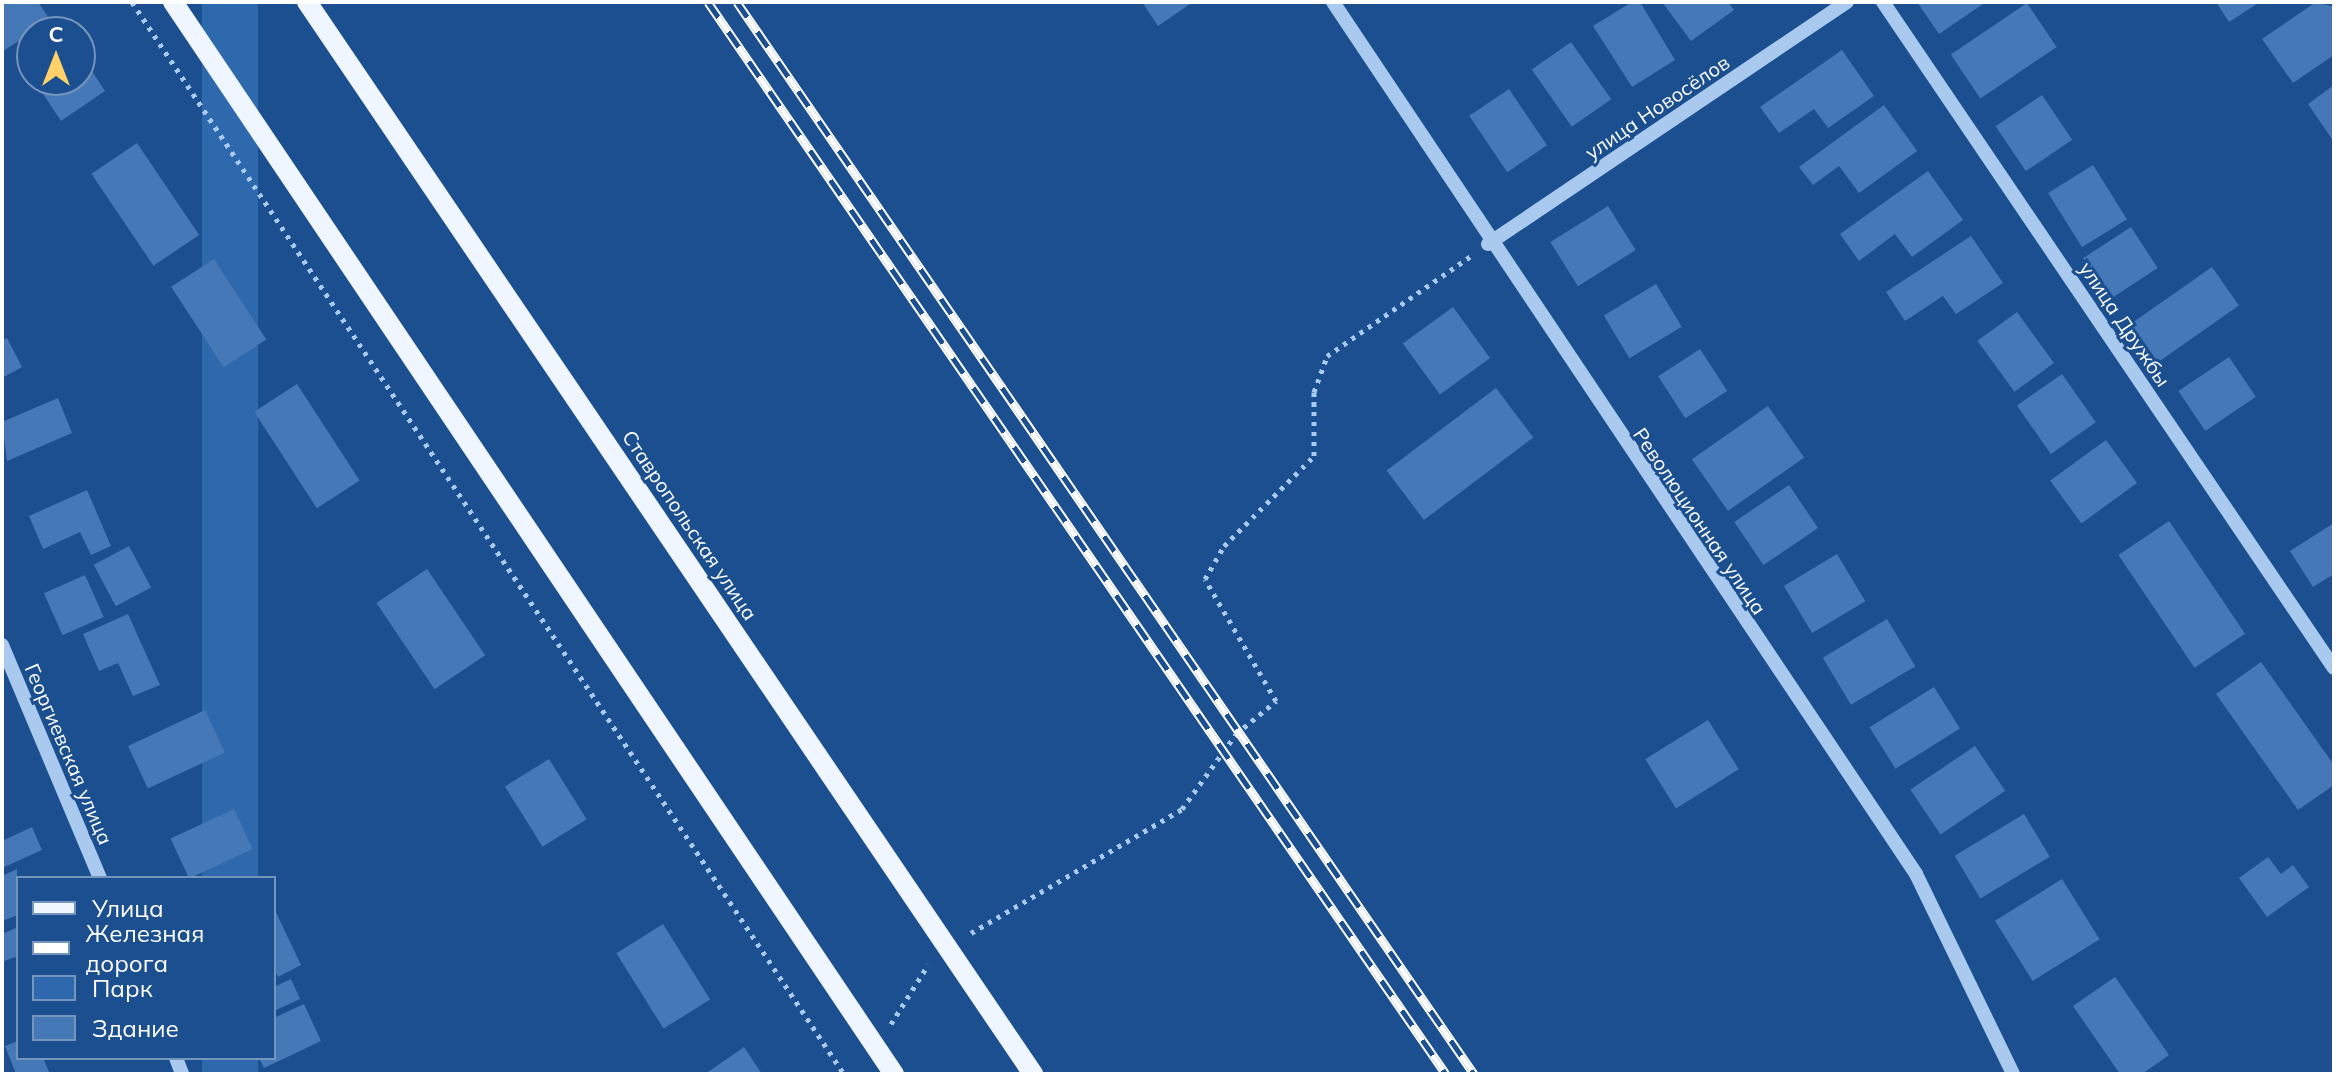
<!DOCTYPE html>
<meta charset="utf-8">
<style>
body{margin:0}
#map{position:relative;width:2336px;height:1076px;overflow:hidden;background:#1b4f8f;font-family:Mulish,sans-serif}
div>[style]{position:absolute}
.green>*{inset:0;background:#2e69ad;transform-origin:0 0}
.building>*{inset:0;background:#4478b7;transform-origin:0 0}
.path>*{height:5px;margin-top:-2.5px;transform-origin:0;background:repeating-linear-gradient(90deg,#a9c9ee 0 4px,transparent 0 10px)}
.minor>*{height:14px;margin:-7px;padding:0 7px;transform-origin:7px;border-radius:7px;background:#a9c9ee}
.major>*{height:20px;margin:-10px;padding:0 10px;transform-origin:10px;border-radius:10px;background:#f0f6ff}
.rail>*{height:9px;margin-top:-4.5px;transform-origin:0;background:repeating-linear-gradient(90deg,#1b4f8f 0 18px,#fff 0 36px);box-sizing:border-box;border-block:2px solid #fff}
span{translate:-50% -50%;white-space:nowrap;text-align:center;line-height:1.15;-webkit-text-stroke:6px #1b4f8f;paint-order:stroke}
.street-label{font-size:20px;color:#fff}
.frame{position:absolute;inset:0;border:4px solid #fff;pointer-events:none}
.legend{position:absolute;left:16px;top:876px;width:260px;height:184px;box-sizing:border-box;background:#1b4f8f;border:2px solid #7695bc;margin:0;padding:10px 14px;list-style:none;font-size:24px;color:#fff}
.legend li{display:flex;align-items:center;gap:16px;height:40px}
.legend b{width:40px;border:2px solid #7695bc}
.north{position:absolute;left:16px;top:16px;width:80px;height:80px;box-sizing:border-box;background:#1b4f8f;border:2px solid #7695bc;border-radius:50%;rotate:0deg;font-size:22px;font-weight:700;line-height:32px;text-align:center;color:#fff}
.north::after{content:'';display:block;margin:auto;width:28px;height:36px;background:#ffd166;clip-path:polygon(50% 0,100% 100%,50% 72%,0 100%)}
</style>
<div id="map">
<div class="green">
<i style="left:202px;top:2px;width:56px;height:1296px"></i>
</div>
<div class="building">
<i style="clip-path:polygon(2px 2px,38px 2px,51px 21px,3px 51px)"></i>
<i style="clip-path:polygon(1142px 2px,1193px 2px,1158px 26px)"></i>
<i style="clip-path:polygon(1632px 2px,1640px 2px,1675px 60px,1632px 87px,1593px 26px)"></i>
<i style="clip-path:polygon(1662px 2px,1728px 2px,1734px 10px,1691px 41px)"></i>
<i style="clip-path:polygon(1917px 2px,1986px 2px,1939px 34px)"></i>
<i style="clip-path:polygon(2216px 2px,2260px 2px,2229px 22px)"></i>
<i style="clip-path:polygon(2316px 2px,2334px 7px,2334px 55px,2293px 83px,2262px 39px)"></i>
<i style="left:2027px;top:3px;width:53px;height:92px;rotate:56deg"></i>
<i style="left:1571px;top:42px;width:70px;height:48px;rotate:55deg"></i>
<i style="clip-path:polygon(32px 48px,32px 77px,19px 56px)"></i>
<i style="clip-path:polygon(1842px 50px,1874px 96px,1828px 128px,1814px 109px,1779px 133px,1760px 107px)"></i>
<i style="clip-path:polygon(80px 53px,105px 91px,61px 121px,34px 80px,80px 80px)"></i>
<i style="clip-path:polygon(2334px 85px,2334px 142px,2308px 104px)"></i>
<i style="left:1509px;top:89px;width:68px;height:48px;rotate:56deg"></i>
<i style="left:2042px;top:95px;width:54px;height:56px;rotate:56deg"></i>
<i style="clip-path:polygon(1884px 105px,1917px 151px,1859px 193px,1839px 166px,1813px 185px,1799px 167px)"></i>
<i style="left:137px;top:143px;width:111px;height:55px;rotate:56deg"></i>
<i style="left:2093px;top:165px;width:64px;height:53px;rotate:58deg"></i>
<i style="clip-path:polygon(1928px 171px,1963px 220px,1912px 257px,1895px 234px,1859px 261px,1840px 234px)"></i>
<i style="left:1608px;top:206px;width:52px;height:68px;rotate:58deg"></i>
<i style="left:2131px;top:227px;width:49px;height:57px;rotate:57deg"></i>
<i style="clip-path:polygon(1971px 236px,2003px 283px,1956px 314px,1943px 296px,1905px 321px,1886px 292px)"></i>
<i style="left:214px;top:259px;width:96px;height:51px;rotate:57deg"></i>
<i style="left:2212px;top:267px;width:47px;height:99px;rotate:55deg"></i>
<i style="left:1656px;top:284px;width:50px;height:61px;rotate:59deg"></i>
<i style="left:1453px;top:307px;width:63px;height:62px;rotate:54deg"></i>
<i style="left:2017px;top:312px;width:63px;height:49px;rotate:54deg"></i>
<i style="clip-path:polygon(7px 338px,22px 367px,2px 378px,2px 341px)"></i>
<i style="left:1700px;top:349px;width:50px;height:50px;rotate:57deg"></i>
<i style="left:2229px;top:357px;width:48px;height:61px;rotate:56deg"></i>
<i style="left:2062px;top:374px;width:59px;height:55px;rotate:55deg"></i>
<i style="left:297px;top:384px;width:115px;height:51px;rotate:57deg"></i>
<i style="left:1496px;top:388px;width:62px;height:137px;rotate:53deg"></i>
<i style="clip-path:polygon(58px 398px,72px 433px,7px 461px,2px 422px)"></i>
<i style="left:1768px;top:406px;width:63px;height:93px;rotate:55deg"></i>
<i style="left:2106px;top:440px;width:53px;height:69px;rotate:54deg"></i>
<i style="left:1789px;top:485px;width:52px;height:66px;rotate:56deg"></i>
<i style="clip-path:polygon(87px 490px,111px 546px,91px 555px,80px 532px,43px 549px,29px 516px)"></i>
<i style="left:2169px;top:521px;width:136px;height:61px;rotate:56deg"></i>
<i style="clip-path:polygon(2334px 523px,2334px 574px,2313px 587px,2290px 551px)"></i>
<i style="left:129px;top:546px;width:47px;height:40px;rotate:62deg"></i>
<i style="left:1837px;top:554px;width:55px;height:62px;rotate:59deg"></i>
<i style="left:427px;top:569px;width:104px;height:61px;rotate:56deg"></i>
<i style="left:85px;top:575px;width:46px;height:45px;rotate:66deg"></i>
<i style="clip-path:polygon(128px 614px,160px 685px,133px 696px,118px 663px,99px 671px,83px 634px)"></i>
<i style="left:1887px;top:619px;width:55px;height:75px;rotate:59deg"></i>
<i style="clip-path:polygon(2261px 662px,2334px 765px,2334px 785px,2298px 810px,2216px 694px)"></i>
<i style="left:1934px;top:687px;width:49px;height:76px;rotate:58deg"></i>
<i style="left:205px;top:710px;width:47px;height:85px;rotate:65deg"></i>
<i style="left:1708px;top:720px;width:58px;height:74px;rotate:58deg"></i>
<i style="left:1975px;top:746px;width:54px;height:78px;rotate:56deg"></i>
<i style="left:549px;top:759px;width:71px;height:52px;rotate:58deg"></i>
<i style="left:234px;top:809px;width:44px;height:70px;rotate:65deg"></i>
<i style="left:2024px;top:814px;width:50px;height:81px;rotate:59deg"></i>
<i style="clip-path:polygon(32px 827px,42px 850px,2px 868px,2px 841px)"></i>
<i style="clip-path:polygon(2268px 857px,2281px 874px,2293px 865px,2309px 887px,2267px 917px,2239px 878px)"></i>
<i style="clip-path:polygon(17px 869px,18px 915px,2px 921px,2px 876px)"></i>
<i style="left:2062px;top:879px;width:71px;height:79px;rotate:58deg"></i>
<i style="clip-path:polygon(274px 908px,301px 965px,278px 977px,274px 969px)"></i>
<i style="left:663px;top:924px;width:89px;height:55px;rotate:58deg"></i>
<i style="clip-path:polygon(18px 927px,18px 956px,2px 962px,2px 934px)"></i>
<i style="clip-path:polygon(2115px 977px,2169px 1055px,2142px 1074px,2120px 1074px,2073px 1006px)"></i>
<i style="clip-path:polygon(291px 979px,300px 999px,274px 1011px,274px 987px)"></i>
<i style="clip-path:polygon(304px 1004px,321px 1041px,264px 1068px,259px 1058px,274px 1058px,274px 1018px)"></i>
<i style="clip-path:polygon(18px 1041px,18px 1058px,43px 1058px,50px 1074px,16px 1074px,5px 1046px)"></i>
<i style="clip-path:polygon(744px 1047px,762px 1074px,705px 1074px)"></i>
</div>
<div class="path">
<i style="left:132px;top:2px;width:1287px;rotate:56.41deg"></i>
<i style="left:971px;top:933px;width:245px;rotate:-30.4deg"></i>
<i style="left:1182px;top:809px;width:92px;rotate:-54.2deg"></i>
<i style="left:1236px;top:734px;width:52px;rotate:-39.5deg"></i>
<i style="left:1276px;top:701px;width:141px;rotate:-120.2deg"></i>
<i style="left:1205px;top:579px;width:38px;rotate:-60deg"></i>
<i style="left:1224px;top:546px;width:127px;rotate:-45deg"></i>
<i style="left:1314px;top:456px;width:64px;rotate:-90deg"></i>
<i style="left:1314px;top:392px;width:38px;rotate:-70deg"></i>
<i style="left:1327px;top:356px;width:175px;rotate:-34.8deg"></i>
<i style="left:891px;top:1024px;width:70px;rotate:-57.9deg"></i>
</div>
<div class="minor">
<i style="left:1333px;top:2px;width:1049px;rotate:56.23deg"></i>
<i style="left:1916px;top:874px;width:222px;rotate:64.1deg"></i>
<i style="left:1883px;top:2px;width:804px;rotate:55.9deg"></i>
<i style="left:1488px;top:244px;width:433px;rotate:-34deg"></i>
<i style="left:2px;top:645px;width:253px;rotate:67.2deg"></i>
<i style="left:176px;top:1058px;width:17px;rotate:69deg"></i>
</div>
<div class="major">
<i style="left:173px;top:2px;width:1292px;rotate:56.08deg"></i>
<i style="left:307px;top:2px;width:1295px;rotate:55.89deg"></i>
</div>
<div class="rail">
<i style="left:708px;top:2px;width:1301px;rotate:55.46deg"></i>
<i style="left:737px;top:2px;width:1301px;rotate:55.49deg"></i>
</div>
<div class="street-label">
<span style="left:1657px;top:107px;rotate:-34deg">улица Новосёлов</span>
<span style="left:2125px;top:324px;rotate:56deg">улица Дружбы</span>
<span style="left:1700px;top:521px;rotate:56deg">Революционная улица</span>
<span style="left:690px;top:525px;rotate:56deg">Ставропольская улица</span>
<span style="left:69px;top:754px;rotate:67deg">Георгиевская улица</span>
</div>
<div class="frame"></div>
<ul class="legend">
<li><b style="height:10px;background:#f0f6ff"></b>Улица</li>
<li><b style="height:10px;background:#fff"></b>Железная дорога</li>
<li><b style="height:22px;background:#2e69ad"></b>Парк</li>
<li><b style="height:22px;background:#4478b7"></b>Здание</li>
</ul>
<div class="north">С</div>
</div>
